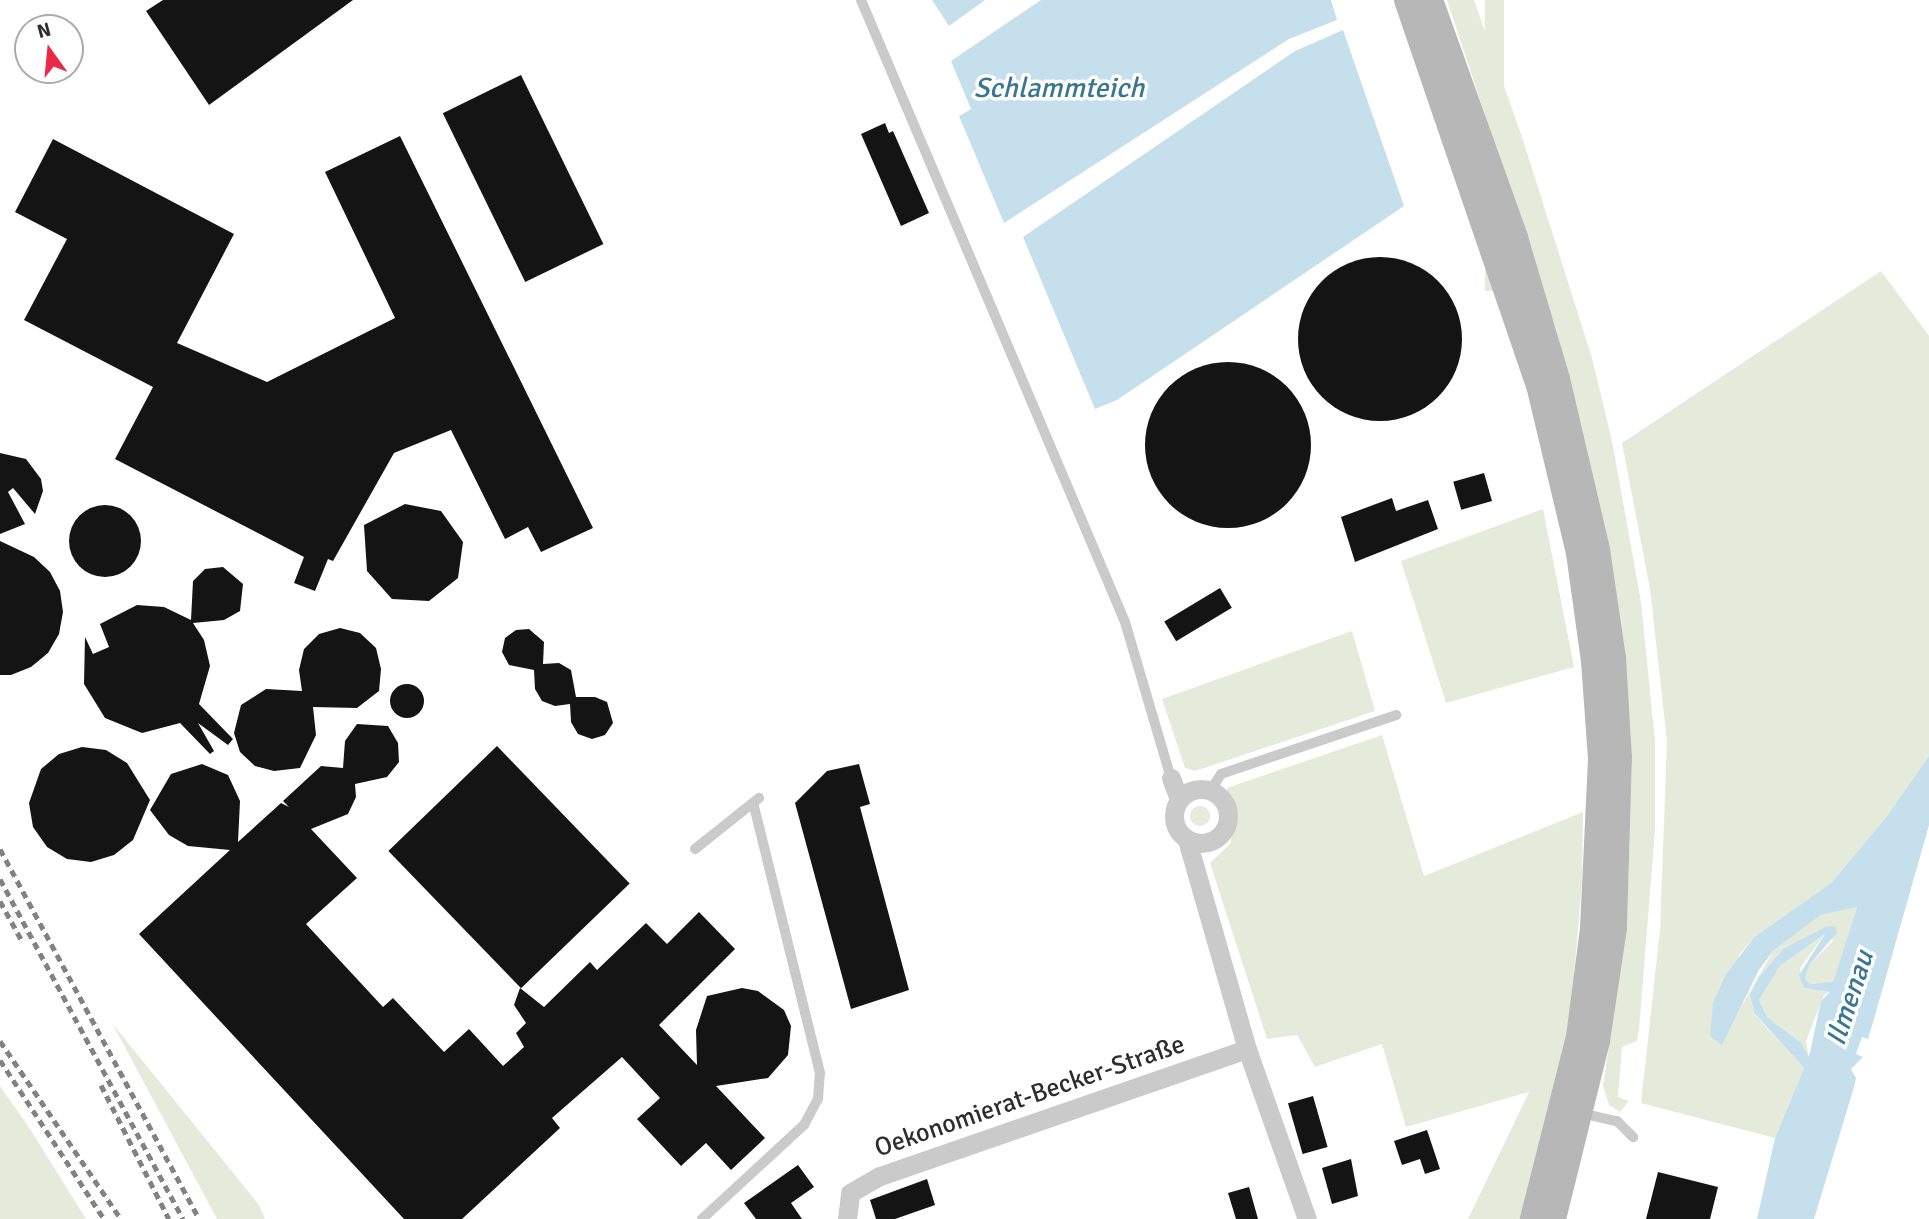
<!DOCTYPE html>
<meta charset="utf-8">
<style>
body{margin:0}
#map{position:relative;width:1929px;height:1219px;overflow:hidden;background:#fff;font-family:Signika,sans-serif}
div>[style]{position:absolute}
.green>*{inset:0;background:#e5ebda;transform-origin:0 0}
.round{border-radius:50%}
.water>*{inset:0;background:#c5e0ec}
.building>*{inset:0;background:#141414;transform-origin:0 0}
.lane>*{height:10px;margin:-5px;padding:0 5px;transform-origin:5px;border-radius:5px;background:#cacaca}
.street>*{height:19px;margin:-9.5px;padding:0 9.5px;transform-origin:9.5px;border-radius:9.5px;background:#cacaca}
.street>.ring{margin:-9.5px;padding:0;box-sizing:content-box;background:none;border:19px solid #cacaca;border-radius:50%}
.secondary>*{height:26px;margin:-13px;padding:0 13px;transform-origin:13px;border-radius:13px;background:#b7b7b7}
.rail>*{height:5px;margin-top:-2.5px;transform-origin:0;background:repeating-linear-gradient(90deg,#828282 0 7px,transparent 0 12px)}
span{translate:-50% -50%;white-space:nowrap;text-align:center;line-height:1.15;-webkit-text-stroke:7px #fff;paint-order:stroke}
.street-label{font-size:26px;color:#2d2d2d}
.water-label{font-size:28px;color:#397692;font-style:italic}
.north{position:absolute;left:14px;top:14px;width:70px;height:70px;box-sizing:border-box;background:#fff;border:2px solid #ababab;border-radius:50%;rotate:345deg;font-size:19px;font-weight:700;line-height:28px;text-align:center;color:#2d2d2d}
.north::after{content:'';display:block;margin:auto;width:24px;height:32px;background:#eb2845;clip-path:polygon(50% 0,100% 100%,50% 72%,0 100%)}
</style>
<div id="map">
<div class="green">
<i style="clip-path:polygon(1447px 0,1474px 0,1524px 143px,1592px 358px,1612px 441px,1641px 602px,1655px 741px,1655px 830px,1639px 1030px,1637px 1041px,1622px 1047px,1618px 1097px,1629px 1101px,1620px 1112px,1609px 1105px,1603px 1086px,1627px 923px,1632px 763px,1611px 558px,1556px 329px)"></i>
<i style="left:1485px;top:0;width:19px;height:291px"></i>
<i style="clip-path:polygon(1881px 271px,1929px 336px,1929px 756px,1887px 816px,1831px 883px,1754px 937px,1739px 955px,1736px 1016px,1773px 951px,1821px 915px,1857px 907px,1833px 983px,1810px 984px,1805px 978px,1810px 964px,1833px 941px,1827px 926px,1784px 948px,1758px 978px,1750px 995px,1754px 1014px,1804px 1068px,1775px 1138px,1641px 1103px,1660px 930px,1667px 741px,1650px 589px,1622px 443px)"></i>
<i style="clip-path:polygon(1543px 509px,1574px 667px,1446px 703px,1401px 561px)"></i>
<i style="clip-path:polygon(1352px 631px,1375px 711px,1195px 771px,1185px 768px,1162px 699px)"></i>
<i style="clip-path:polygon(1382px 735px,1424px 876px,1583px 812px,1582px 882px,1570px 1025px,1521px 1219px,1468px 1219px,1529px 1092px,1406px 1127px,1382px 1044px,1315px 1067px,1297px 1035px,1267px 1039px,1210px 863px,1230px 844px,1235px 823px,1227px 788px)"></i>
<i class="round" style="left:1190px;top:806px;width:20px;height:20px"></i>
<i style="clip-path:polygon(1825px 934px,1800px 968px,1804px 988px,1830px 992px,1824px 995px,1806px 1041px,1809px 1058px,1767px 1017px,1759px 1000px,1780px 966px)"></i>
<i style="clip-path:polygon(112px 1023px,259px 1205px,265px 1219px,217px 1219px)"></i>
<i style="clip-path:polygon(0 1086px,30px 1129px,86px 1219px,0 1219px)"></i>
</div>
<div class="water">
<i style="clip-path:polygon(932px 0,985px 0,949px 26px)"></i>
<i style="clip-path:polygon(1041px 0,1331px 0,1337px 20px,1289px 39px,1004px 223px,959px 116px,971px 109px,951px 61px)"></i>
<i style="clip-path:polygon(1343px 30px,1404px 206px,1117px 400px,1095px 409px,1023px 237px,1295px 51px)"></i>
<i style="clip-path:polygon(evenodd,1929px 756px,1929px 825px,1874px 1019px,1868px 1039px,1862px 1037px,1856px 1054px,1863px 1057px,1851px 1069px,1856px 1078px,1854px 1087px,1814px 1219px,1757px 1219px,1775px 1138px,1804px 1068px,1754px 1013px,1750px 995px,1758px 978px,1784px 948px,1827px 926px,1836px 927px,1837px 933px,1810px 964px,1805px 978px,1810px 984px,1833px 982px,1857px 907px,1821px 915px,1773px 951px,1759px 970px,1722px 1045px,1710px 1036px,1713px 1003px,1725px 976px,1754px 937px,1831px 883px,1887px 816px,1929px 756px,1825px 934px,1799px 975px,1804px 988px,1830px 992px,1821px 1001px,1809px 1057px,1801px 1043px,1767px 1017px,1759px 1000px,1780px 966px,1825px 934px)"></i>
</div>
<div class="building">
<i style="clip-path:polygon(163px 0,353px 0,209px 105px,146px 11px)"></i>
<i style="left:521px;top:75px;width:188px;height:87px;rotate:64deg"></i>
<i style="clip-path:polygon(885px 123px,889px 133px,893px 131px,929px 213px,901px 226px,861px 134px)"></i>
<i style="clip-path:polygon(400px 136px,593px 528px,541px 552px,528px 527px,505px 539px,451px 430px,394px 453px,333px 561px,328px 559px,315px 591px,294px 583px,304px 557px,115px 459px,153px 387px,24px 320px,67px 239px,15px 212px,53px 139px,234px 234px,177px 343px,267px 382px,395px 318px,325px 172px)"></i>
<i class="round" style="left:1298px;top:257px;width:164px;height:164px"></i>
<i class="round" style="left:1145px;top:362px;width:166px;height:166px"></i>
<i style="clip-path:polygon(0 453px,26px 459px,41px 479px,43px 491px,35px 514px,13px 488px,8px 492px,25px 524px,0 534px)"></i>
<i style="left:1484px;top:473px;width:29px;height:32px;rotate:74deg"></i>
<i style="clip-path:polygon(1392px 498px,1396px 511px,1428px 500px,1438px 529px,1355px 562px,1341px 517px)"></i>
<i style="clip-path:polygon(405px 504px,441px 511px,463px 542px,458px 578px,429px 601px,392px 599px,367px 571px,364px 525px)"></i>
<i class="round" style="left:69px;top:505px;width:72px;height:72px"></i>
<i style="clip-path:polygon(0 541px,34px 557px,50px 572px,60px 591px,63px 612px,59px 634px,48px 653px,31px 667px,11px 675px,0 675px)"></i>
<i style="clip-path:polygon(223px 567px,243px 584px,240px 611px,224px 620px,193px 623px,204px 640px,210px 666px,199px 704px,233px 739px,228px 745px,198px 723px,214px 751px,210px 754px,180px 723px,142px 733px,105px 718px,84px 684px,85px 637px,93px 654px,109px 647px,100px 624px,137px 605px,164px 607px,191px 620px,193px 581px,205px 569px)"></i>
<i style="left:1220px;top:588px;width:23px;height:65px;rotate:59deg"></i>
<i style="clip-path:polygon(340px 628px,360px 633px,376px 648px,381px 669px,379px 691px,357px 708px,313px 707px,316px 735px,300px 768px,274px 771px,255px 766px,240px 752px,234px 733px,241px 705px,266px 689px,302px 691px,299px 670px,304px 649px,319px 634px)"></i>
<i style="clip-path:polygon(529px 629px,544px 642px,543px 664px,559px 663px,571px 670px,576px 697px,595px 697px,607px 702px,613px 723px,605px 735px,592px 739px,578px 734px,571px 722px,570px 704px,555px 706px,542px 701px,535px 689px,534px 670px,509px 665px,502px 652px,505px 638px,516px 630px)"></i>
<i class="round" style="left:390px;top:684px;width:34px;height:34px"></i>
<i style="clip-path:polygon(357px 724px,388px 726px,398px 743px,399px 762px,387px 777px,355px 784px,356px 797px,348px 814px,311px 829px,357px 878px,306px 924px,383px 1007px,393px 998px,444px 1052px,469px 1029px,503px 1066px,524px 1047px,516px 1033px,526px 1023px,514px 1005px,520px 988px,544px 1007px,590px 962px,597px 970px,646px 923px,667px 944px,699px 912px,735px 949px,659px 1025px,697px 1065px,696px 1030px,707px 996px,742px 988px,758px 991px,784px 1010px,791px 1026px,788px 1055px,768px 1078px,716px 1086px,765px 1138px,731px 1170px,706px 1143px,681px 1166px,637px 1119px,660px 1098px,622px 1057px,552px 1118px,560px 1128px,462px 1219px,404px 1219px,139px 934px,230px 850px,188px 846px,169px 835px,150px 810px,171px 774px,202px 764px,228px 775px,240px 801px,238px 842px,281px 803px,289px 807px,283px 801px,321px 766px,343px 768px,345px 741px)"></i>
<i style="left:497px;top:746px;width:191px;height:151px;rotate:46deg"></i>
<i style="clip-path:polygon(82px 747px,106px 750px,127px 763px,150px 800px,133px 840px,114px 855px,91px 862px,67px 859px,47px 847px,33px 827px,29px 803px,41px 769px,59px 754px)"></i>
<i style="clip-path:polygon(859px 764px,870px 804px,860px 807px,909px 990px,851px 1009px,795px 803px,827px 771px)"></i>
<i style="left:1313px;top:1096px;width:53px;height:26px;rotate:74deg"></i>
<i style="clip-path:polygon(1427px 1130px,1440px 1169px,1425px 1174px,1420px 1159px,1402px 1165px,1394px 1141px)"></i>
<i style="clip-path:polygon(1351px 1159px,1358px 1196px,1332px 1204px,1322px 1168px)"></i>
<i style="clip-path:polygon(798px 1165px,814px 1187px,791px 1203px,802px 1219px,756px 1219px,744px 1203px)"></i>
<i style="clip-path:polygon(1658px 1172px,1718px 1187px,1710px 1219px,1646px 1219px)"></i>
<i style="clip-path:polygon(927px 1179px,935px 1205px,895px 1219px,876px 1219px,870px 1200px)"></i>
<i style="clip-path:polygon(1249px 1187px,1258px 1219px,1236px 1219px,1228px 1193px)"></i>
</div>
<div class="lane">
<i style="left:861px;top:0;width:676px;rotate:67deg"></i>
<i style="left:1125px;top:622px;width:163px;rotate:73.6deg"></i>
<i style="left:1210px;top:791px;width:20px;rotate:-57deg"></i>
<i style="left:1221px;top:774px;width:185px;rotate:-18.6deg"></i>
<i style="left:695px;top:849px;width:82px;rotate:-38.6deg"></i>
<i style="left:1581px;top:1113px;width:37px;rotate:13deg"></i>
<i style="left:1617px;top:1121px;width:23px;rotate:45deg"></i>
<i style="left:702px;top:1219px;width:139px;rotate:-42.7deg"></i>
<i style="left:804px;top:1125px;width:30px;rotate:-62deg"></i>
<i style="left:818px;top:1099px;width:26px;rotate:-86deg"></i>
<i style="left:820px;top:1073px;width:278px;rotate:-103.9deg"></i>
</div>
<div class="street">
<i style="left:1171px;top:778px;width:22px;rotate:69deg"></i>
<i class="ring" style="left:1174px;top:789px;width:35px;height:35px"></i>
<i style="left:1187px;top:840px;width:217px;rotate:74deg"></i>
<i style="left:1247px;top:1049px;width:180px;rotate:70.6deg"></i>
<i style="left:847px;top:1219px;width:26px;rotate:-83deg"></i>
<i style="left:850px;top:1193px;width:34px;rotate:-30deg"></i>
<i style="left:880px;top:1176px;width:388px;rotate:-19.1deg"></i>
</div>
<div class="secondary">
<i style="left:1407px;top:0;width:407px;rotate:71.1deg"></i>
<i style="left:1539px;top:385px;width:173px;rotate:76.6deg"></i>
<i style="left:1579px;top:553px;width:109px;rotate:82.1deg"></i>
<i style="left:1594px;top:661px;width:98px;rotate:85.9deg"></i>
<i style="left:1601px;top:759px;width:170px;rotate:92.7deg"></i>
<i style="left:1593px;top:929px;width:109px;rotate:97.4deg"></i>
<i style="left:1579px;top:1037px;width:188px;rotate:104.2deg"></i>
<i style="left:1430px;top:0;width:253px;rotate:70.3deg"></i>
<i style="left:1515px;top:238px;width:147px;rotate:73.4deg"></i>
<i style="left:1557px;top:379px;width:176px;rotate:76.8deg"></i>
<i style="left:1597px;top:550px;width:109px;rotate:81.6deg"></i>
<i style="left:1613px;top:658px;width:100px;rotate:86.6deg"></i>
<i style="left:1619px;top:758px;width:170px;rotate:91.7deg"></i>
<i style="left:1614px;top:928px;width:114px;rotate:98.6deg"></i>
<i style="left:1597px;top:1041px;width:183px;rotate:103.9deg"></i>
</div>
<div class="rail">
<i style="left:0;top:849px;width:420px;rotate:61.7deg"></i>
<i style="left:0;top:879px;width:386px;rotate:61.7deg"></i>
<i style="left:0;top:901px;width:46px;rotate:61.2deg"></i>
<i style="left:0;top:1041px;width:215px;rotate:55.8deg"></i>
<i style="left:0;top:1060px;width:190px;rotate:56.8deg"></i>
<i style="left:101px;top:1085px;width:150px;rotate:63.1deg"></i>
</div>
<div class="street-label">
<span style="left:1030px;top:1097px;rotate:-19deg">Oekonomierat-Becker-Straße</span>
</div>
<div class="water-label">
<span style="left:1059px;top:88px">Schlammteich</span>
<span style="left:1850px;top:998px;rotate:-72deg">Ilmenau</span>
</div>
<div class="north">N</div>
</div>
